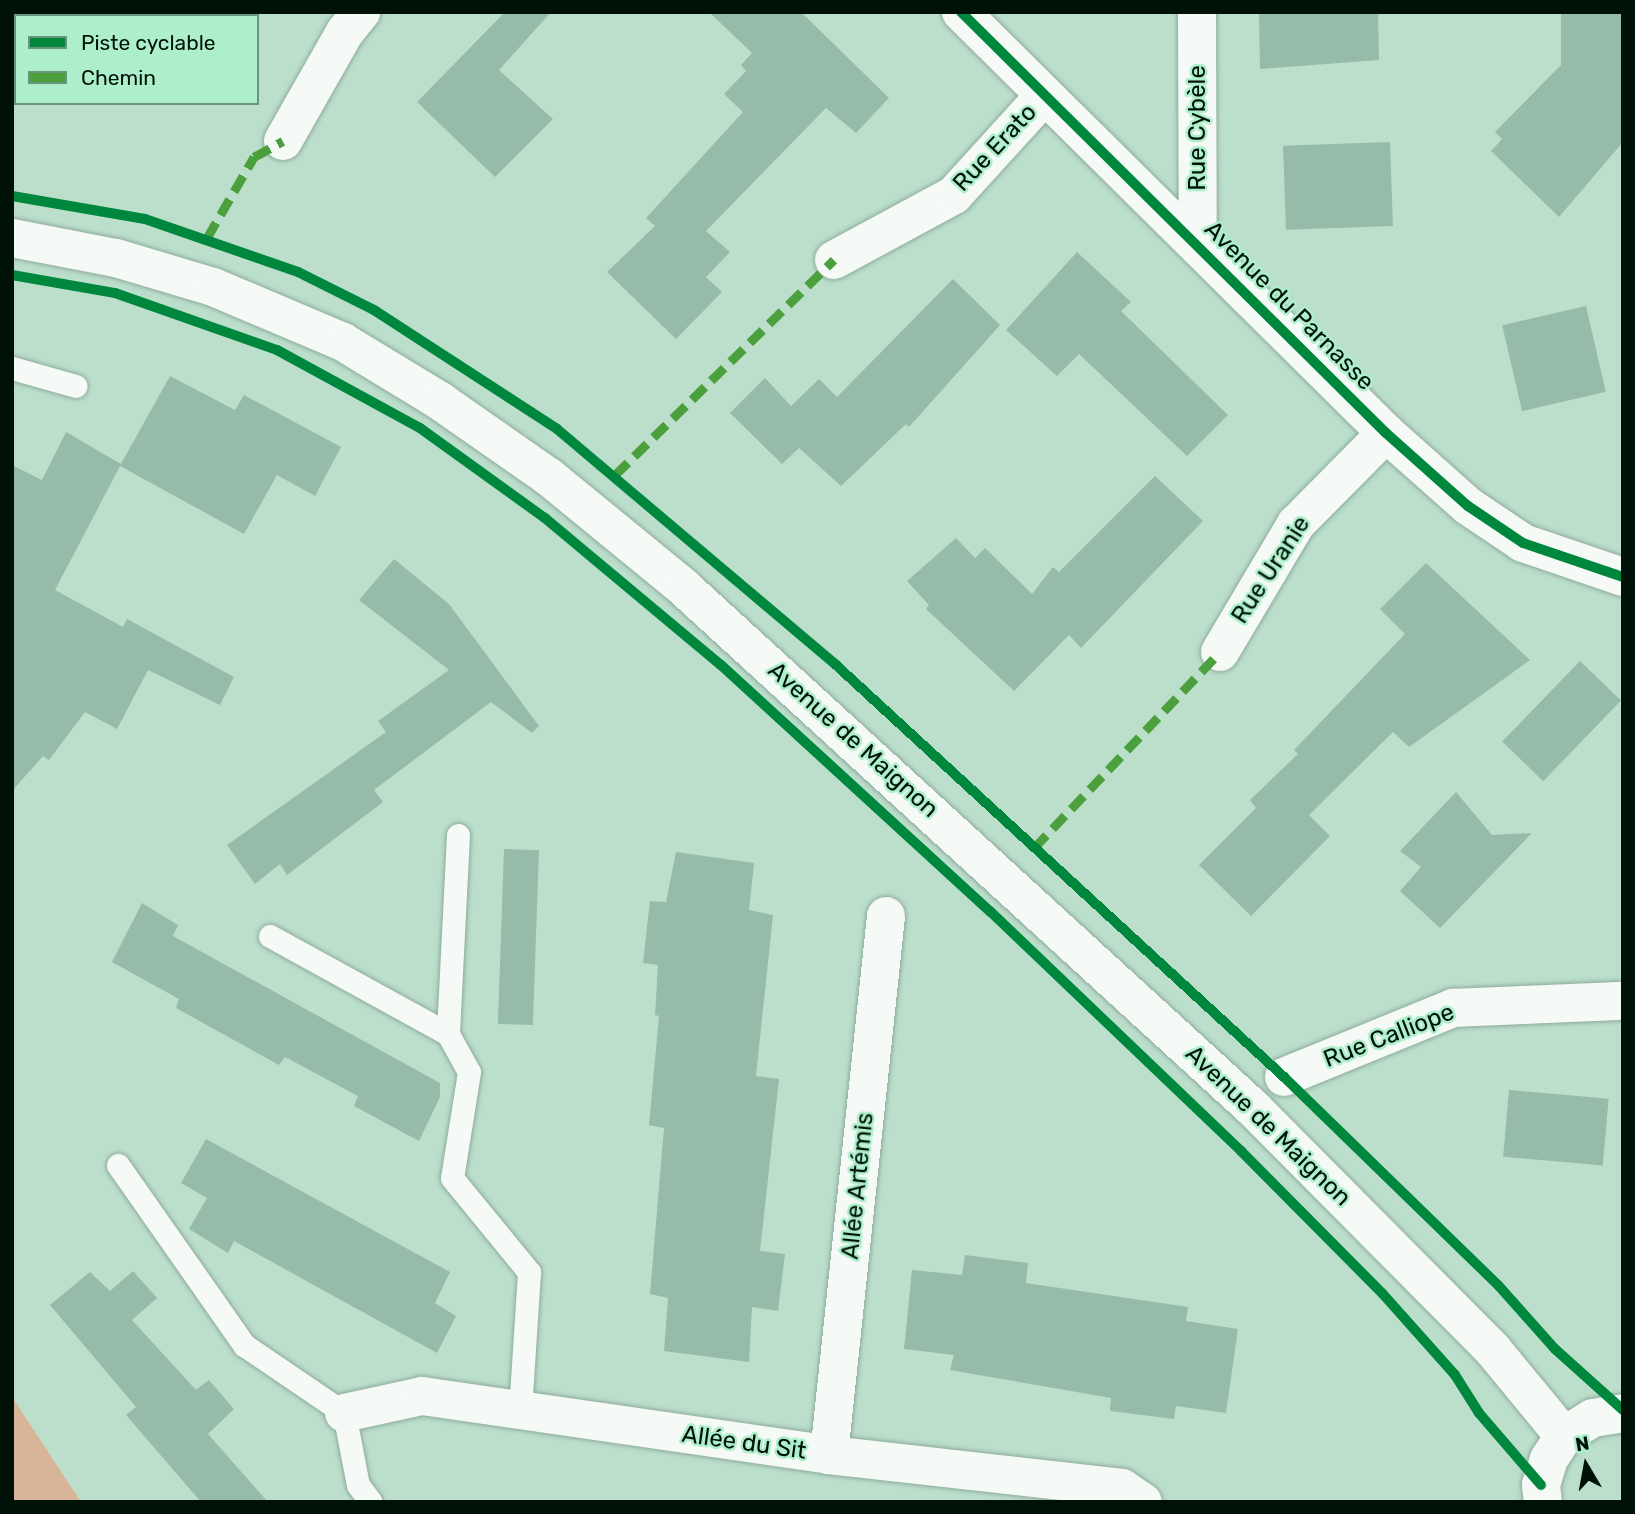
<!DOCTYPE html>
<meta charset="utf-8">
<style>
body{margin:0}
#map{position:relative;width:1635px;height:1514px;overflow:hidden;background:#bcdfcc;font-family:Rubik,sans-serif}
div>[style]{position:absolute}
.forest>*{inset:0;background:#d8b499}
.building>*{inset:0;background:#96bba8;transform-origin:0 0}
.roads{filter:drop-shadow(0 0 2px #8fab9c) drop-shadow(0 0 2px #8fab9c)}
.service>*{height:23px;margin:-11.5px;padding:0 11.5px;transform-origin:11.5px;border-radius:11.5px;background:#f5faf7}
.minor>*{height:38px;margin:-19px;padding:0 19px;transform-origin:19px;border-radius:19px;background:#f5faf7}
.tertiary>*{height:38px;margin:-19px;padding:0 19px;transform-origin:19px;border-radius:19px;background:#f5faf7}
.quiet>*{height:9px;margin-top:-4.5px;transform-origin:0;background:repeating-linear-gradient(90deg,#4ba03d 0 18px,transparent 0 27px)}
.cycleway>*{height:10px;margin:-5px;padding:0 5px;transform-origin:5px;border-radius:5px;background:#00873e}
span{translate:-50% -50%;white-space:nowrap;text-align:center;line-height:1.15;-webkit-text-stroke:5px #adeecb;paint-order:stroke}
.street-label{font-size:24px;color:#001207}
.frame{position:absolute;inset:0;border:14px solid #001207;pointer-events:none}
.legend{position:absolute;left:14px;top:14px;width:245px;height:91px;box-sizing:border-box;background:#adeecb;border:2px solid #68967d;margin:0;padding:9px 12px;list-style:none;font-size:21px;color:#001207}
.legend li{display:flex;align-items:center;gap:14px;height:35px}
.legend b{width:35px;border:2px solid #68967d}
.north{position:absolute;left:1551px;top:1430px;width:70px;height:70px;-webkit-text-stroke:5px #adeecb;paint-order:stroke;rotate:350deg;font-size:19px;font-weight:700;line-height:28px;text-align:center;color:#001207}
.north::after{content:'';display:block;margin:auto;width:24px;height:32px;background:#001207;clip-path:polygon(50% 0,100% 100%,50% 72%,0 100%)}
</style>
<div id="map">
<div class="forest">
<i style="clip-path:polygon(12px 1397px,81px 1502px,12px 1502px)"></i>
</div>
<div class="building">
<i style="clip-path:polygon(505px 12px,551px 12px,499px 70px,553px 119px,495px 177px,417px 102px)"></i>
<i style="clip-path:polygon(709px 12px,801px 12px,889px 98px,856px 133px,826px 108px,706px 231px,730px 252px,706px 277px,722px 292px,676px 339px,607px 272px,655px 226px,646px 218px,743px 112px,724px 94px,746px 71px,741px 65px,752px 53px)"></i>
<i style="clip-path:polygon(1259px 12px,1378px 12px,1379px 60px,1260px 69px)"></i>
<i style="clip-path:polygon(1561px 12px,1623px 12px,1623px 142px,1559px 217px,1491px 151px,1502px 139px,1495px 132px,1561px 65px)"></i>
<i style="left:1390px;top:142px;width:84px;height:107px;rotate:88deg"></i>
<i style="clip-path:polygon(1077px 252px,1131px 302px,1121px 311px,1228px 415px,1187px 456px,1079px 354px,1057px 376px,1006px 330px)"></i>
<i style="clip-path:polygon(953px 279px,1000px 325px,909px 427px,906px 424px,841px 486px,799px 448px,782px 464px,730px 413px,765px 378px,791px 406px,819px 379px,837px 397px)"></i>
<i style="left:1586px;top:306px;width:88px;height:86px;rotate:77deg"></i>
<i style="clip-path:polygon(170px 376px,235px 410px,244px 395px,341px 447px,315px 496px,277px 475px,244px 534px,120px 466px,55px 590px,123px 627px,127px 619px,234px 677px,220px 705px,148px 670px,117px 729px,85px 712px,49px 760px,43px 756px,12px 791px,12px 465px,42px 480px,66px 432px,121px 464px)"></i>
<i style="clip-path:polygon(1155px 476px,1203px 521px,1081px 648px,1069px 635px,1014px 691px,926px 609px,929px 605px,907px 581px,956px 538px,975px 558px,985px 548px,1032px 594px,1053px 567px,1059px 572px)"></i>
<i style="clip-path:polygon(394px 559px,449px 604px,539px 726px,532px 733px,491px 702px,374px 790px,383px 802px,287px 875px,280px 864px,255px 884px,227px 845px,386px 732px,378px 721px,449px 670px,359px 600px)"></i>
<i style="clip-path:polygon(1426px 563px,1530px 660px,1409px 747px,1393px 732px,1309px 815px,1330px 836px,1251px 916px,1199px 865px,1256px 808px,1250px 800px,1298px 754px,1294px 750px,1405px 634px,1380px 609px)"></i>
<i style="left:1580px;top:661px;width:57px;height:112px;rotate:44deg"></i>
<i style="clip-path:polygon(1456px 792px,1492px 835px,1532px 833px,1440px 928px,1400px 891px,1421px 867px,1400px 851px)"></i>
<i style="left:504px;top:849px;width:35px;height:175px;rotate:2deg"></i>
<i style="clip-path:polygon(676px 852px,754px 863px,749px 910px,773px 915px,756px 1076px,779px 1079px,760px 1251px,785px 1254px,778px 1311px,752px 1307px,749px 1362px,664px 1351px,668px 1298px,650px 1294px,664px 1128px,649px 1125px,659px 1016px,655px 1015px,658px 965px,643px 963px,650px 901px,666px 902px)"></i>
<i style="clip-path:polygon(142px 903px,178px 925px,173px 936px,440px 1083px,440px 1097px,419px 1141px,354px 1106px,358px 1096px,285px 1057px,279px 1065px,176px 1008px,179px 999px,112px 962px)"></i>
<i style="left:1509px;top:1090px;width:100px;height:67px;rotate:5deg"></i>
<i style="clip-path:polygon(206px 1139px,450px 1272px,435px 1303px,456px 1316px,437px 1353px,234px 1241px,228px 1253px,189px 1229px,207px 1198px,181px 1183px)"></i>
<i style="clip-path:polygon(965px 1255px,1028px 1263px,1026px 1283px,1188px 1307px,1186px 1321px,1238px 1329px,1226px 1413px,1176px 1406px,1174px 1419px,1110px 1411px,1111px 1398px,950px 1370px,954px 1355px,904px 1349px,912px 1270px,962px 1275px)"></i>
<i style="clip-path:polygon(133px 1271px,157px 1298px,132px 1320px,196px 1390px,209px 1380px,234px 1409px,208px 1434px,268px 1502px,201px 1502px,126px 1415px,136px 1407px,50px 1305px,90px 1272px,110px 1291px)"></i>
</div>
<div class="roads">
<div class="service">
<i style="left:12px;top:368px;width:66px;rotate:15.7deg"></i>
<i style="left:458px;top:835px;width:199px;rotate:92.9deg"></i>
<i style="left:448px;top:1034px;width:43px;rotate:61.1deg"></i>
<i style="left:469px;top:1072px;width:107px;rotate:99.1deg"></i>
<i style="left:452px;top:1178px;width:122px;rotate:50.7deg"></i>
<i style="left:529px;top:1272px;width:138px;rotate:93.7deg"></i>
<i style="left:270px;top:936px;width:203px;rotate:28.8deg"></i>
<i style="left:118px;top:1165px;width:220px;rotate:55deg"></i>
<i style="left:244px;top:1345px;width:121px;rotate:34.2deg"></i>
<i style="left:344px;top:1413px;width:73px;rotate:79deg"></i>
<i style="left:358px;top:1485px;width:21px;rotate:53deg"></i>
</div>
<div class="minor">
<i style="left:961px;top:12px;width:598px;rotate:44.73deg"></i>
<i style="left:1386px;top:433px;width:110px;rotate:41.7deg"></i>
<i style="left:1468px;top:506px;width:66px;rotate:33.9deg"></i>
<i style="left:1523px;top:543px;width:106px;rotate:18.8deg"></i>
<i style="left:1197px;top:12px;width:232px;rotate:89.8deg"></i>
<i style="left:283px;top:141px;width:125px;rotate:-60.4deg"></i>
<i style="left:345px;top:32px;width:26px;rotate:-51deg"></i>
<i style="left:834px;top:260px;width:136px;rotate:-28.4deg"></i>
<i style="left:954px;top:195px;width:134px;rotate:-47.7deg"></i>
<i style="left:1220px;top:652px;width:149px;rotate:-59.3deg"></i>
<i style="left:1296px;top:524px;width:128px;rotate:-45.3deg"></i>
<i style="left:1284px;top:1077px;width:183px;rotate:-22.2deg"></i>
<i style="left:1453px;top:1008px;width:170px;rotate:-2.4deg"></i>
<i style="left:344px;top:1413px;width:80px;rotate:-12.3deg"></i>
<i style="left:422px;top:1396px;width:411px;rotate:8.2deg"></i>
<i style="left:829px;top:1455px;width:295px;rotate:6.4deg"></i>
<i style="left:1122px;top:1488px;width:25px;rotate:34deg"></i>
<i style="left:829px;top:1455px;width:542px;rotate:-83.96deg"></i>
</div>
<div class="tertiary">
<i style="left:12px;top:238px;width:106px;rotate:10.9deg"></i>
<i style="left:116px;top:258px;width:101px;rotate:16.6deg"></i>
<i style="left:213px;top:287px;width:141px;rotate:22.9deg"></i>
<i style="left:343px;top:342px;width:114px;rotate:31.3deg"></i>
<i style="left:440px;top:401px;width:133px;rotate:34.9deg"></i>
<i style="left:549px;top:477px;width:172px;rotate:39.3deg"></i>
<i style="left:682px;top:586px;width:775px;rotate:42.44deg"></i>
<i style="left:1254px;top:1109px;width:339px;rotate:45.2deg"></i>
<i style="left:1493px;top:1350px;width:112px;rotate:50.5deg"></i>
<i style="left:1543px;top:1502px;width:17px;rotate:-97deg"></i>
<i style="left:1541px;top:1485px;width:27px;rotate:-73deg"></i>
<i style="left:1549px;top:1459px;width:27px;rotate:-57deg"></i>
<i style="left:1564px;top:1436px;width:34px;rotate:-32deg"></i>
<i style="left:1593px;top:1418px;width:30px;rotate:-9deg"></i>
</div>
</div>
<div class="quiet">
<i style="left:207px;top:238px;width:94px;rotate:-59.9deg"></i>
<i style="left:254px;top:157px;width:33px;rotate:-29deg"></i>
<i style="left:615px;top:475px;width:307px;rotate:-44.5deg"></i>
<i style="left:1034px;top:848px;width:270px;rotate:-46.5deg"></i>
</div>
<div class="cycleway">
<i style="left:961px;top:12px;width:598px;rotate:44.73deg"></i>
<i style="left:1386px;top:433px;width:110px;rotate:41.7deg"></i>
<i style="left:1468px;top:506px;width:66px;rotate:33.9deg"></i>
<i style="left:1523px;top:543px;width:106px;rotate:18.8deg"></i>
<i style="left:12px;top:196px;width:135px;rotate:9.8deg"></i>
<i style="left:145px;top:219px;width:162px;rotate:19.1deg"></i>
<i style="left:298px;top:272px;width:85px;rotate:26.6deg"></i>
<i style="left:374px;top:310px;width:218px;rotate:33deg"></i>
<i style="left:557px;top:429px;width:365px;rotate:40.2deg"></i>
<i style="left:836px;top:665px;width:609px;rotate:42.6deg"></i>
<i style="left:1284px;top:1077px;width:298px;rotate:44.2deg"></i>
<i style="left:1498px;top:1285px;width:86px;rotate:48.3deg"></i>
<i style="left:1555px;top:1349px;width:91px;rotate:41.9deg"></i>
<i style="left:12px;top:275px;width:105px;rotate:9.9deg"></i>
<i style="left:115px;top:293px;width:172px;rotate:19.4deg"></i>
<i style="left:277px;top:350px;width:163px;rotate:28.6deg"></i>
<i style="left:420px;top:428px;width:154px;rotate:35.8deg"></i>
<i style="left:545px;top:518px;width:229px;rotate:39.9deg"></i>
<i style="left:721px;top:665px;width:366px;rotate:42.5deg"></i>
<i style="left:991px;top:912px;width:346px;rotate:43.7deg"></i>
<i style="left:1241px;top:1151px;width:200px;rotate:45.2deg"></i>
<i style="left:1382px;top:1293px;width:110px;rotate:48.3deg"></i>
<i style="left:1455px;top:1375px;width:45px;rotate:57.7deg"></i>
<i style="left:1479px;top:1413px;width:95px;rotate:49.3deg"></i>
</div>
<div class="street-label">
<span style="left:1198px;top:128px;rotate:-90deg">Rue Cybèle</span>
<span style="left:995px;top:148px;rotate:-47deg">Rue Erato</span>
<span style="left:1289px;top:306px;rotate:45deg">Avenue du Parnasse</span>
<span style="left:1271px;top:570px;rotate:-57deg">Rue Uranie</span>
<span style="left:853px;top:740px;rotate:42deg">Avenue de Maignon</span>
<span style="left:1389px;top:1036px;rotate:-21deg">Rue Calliope</span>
<span style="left:1268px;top:1126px;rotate:44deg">Avenue de Maignon</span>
<span style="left:858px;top:1186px;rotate:-84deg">Allée Artémis</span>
<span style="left:744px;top:1443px;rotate:8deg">Allée du Sit</span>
</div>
<div class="frame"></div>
<ul class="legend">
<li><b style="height:9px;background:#00873e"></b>Piste cyclable</li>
<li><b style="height:9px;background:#4ba03d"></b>Chemin</li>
</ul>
<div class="north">N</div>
</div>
